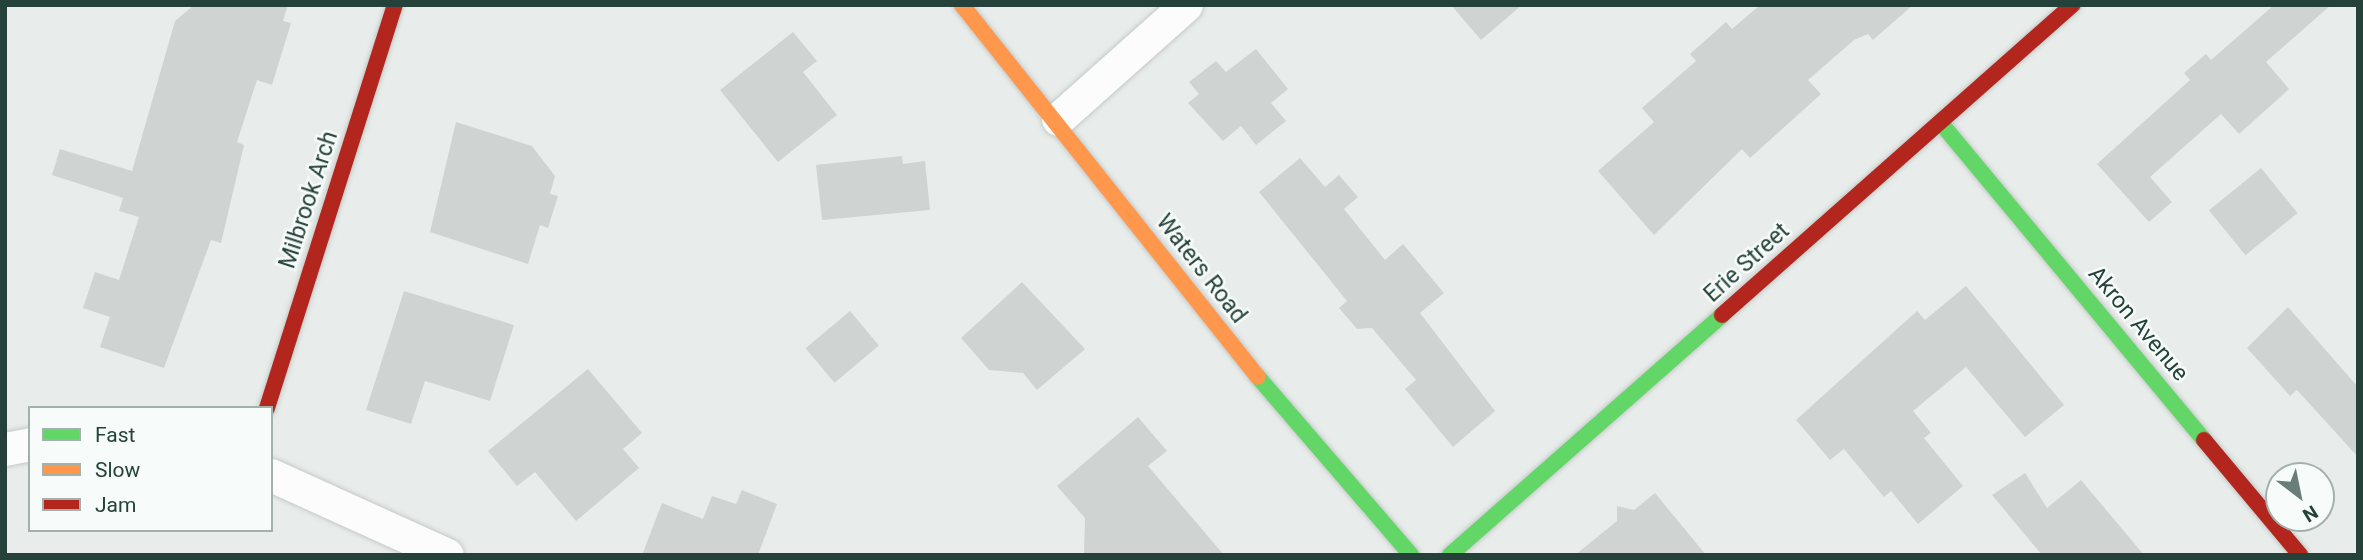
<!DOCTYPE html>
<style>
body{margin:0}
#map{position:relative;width:2363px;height:560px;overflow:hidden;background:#e8edeb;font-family:Roboto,sans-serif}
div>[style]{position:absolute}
.building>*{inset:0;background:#cfd4d2;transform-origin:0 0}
.roads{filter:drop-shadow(0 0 2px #c5cac8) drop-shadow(0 0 2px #c5cac8)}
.street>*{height:33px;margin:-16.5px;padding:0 16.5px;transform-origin:16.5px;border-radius:16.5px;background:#fcfcfc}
.fast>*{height:16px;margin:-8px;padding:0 8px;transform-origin:8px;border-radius:8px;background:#63d668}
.slow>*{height:16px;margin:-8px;padding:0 8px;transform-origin:8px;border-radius:8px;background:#ff974d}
.jam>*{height:16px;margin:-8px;padding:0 8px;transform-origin:8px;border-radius:8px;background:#b3261e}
span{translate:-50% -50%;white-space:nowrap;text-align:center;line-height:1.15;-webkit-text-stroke:5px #f7fbf9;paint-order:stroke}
.street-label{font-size:23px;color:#24423a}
.frame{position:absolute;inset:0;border:7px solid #24423a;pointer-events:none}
.legend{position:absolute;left:28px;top:406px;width:245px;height:126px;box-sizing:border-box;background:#f7fbf9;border:2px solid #a3b1ad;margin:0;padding:9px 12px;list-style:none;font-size:21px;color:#24423a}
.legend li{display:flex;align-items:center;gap:14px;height:35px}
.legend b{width:35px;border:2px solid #a3b1ad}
.north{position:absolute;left:2265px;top:462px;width:70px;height:70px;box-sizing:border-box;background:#f7fbf9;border:2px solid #a3b1ad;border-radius:50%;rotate:148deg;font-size:19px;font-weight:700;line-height:28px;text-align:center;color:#24423a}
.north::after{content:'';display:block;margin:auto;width:24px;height:32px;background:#697e78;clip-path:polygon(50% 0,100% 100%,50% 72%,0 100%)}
</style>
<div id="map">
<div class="building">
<i style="clip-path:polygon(194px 5px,288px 5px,283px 21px,291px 23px,272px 85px,257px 80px,237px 142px,244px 145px,221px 243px,211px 240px,164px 368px,100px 347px,110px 317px,83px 308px,95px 272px,119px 280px,139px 217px,119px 211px,123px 198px,52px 175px,60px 149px,132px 171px,175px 21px)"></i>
<i style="clip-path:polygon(1451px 5px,1522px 5px,1481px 40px)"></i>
<i style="clip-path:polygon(1760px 5px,1913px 5px,1873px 40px,1868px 34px,1854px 40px,1808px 80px,1821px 94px,1750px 158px,1742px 149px,1654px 235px,1598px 171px,1654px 122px,1642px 108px,1696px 61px,1690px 54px,1726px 22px,1732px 29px)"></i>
<i style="clip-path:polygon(2274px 5px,2331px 5px,2266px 62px,2289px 89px,2239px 134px,2221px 114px,2150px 177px,2172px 202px,2149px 222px,2097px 164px,2190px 80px,2184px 73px,2206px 54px,2211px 60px)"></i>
<i style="clip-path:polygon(793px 32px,817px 61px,803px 72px,837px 115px,778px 162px,720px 90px)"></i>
<i style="clip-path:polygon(1256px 49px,1288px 89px,1271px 103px,1286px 121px,1256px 145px,1241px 126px,1223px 141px,1188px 103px,1199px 94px,1189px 82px,1216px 61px,1226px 72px)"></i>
<i style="clip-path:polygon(456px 122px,532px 146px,555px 176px,550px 194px,558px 196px,548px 228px,540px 225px,528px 264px,430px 232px)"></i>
<i style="clip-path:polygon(902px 156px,903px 164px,925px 161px,930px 210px,822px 220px,816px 165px)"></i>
<i style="clip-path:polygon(1300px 158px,1325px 187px,1339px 175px,1358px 197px,1344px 209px,1385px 260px,1403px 244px,1444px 293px,1420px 313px,1495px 411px,1453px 447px,1405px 389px,1416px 380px,1372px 328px,1357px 329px,1339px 308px,1347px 301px,1259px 192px)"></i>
<i style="left:2261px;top:168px;width:58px;height:67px;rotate:51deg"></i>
<i style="clip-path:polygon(1022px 282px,1085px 349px,1037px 390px,1023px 373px,989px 370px,961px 338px)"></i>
<i style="clip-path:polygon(1966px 286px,2064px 405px,2025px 437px,1966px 367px,1913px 411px,1931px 433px,1924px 438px,1963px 486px,1918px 524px,1891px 491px,1884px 497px,1844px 449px,1830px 460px,1796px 420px,1917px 311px,1925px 320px)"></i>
<i style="clip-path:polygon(404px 291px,514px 325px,490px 401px,425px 381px,411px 424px,366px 410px)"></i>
<i style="clip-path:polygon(2288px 307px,2358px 387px,2358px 457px,2297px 390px,2290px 396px,2247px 348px)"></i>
<i style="left:850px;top:311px;width:45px;height:58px;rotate:50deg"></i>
<i style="clip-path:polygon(588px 369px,642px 433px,623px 449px,639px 468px,576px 521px,535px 472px,517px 486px,488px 451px)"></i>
<i style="clip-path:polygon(1138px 417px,1167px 451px,1148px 466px,1224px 555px,1084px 555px,1085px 518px,1057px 486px)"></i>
<i style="clip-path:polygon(2025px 473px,2047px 508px,2081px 480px,2144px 555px,2042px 555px,1992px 495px)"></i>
<i style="clip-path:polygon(742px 490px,777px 504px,758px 555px,642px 555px,662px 503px,703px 519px,712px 496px,736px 504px)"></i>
<i style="clip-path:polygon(1655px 493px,1706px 555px,1575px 555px,1617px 521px,1617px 506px,1634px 510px)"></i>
</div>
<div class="roads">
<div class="street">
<i style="left:1058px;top:119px;width:171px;rotate:-41.7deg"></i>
<i style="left:5px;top:449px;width:25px;rotate:-11deg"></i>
<i style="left:271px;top:475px;width:193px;rotate:24.4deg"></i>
</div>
<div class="fast">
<i style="left:1940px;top:122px;width:413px;rotate:50.3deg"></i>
<i style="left:1258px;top:377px;width:235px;rotate:49.3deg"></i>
<i style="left:1450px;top:555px;width:363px;rotate:-41.4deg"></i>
</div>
<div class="slow">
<i style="left:962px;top:5px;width:475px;rotate:51.5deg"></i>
</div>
<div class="jam">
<i style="left:1722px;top:315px;width:468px;rotate:-41.5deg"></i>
<i style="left:267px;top:408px;width:423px;rotate:-72.4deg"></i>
<i style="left:2204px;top:440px;width:150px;rotate:50.1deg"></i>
</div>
</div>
<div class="street-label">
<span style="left:309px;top:200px;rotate:-72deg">Milbrook Arch</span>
<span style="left:1747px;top:263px;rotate:-42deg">Erie Street</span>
<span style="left:1201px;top:269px;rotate:52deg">Waters Road</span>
<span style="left:2138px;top:324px;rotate:50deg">Akron Avenue</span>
</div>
<div class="frame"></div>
<ul class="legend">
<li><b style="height:9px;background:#63d668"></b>Fast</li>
<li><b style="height:9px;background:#ff974d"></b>Slow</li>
<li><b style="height:9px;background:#b3261e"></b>Jam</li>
</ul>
<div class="north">N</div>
</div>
